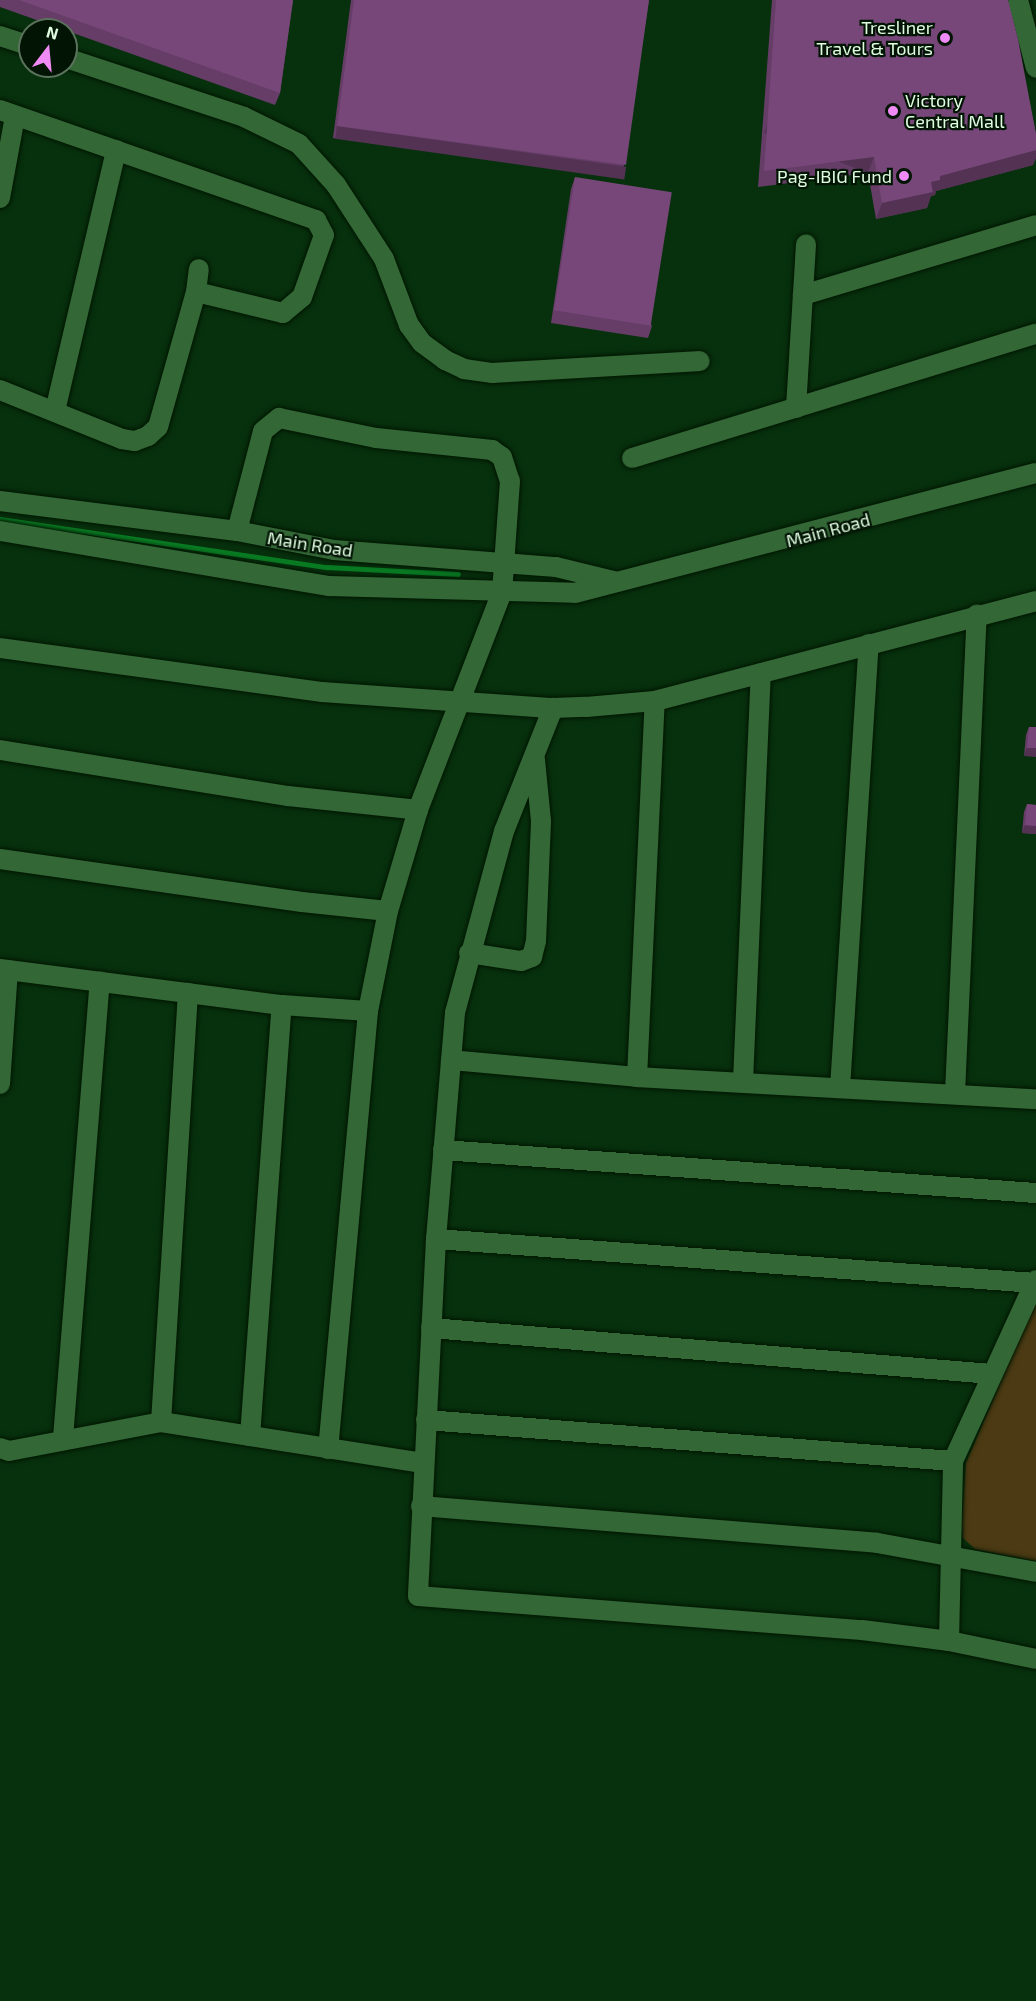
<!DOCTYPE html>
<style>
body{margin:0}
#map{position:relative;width:1036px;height:2001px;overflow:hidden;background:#07310d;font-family:"Exo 2",sans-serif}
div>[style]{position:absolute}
.green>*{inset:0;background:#4b3a13}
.stream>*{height:5px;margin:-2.5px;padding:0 2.5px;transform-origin:2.5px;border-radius:2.5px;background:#097c23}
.roads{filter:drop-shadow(0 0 2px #001601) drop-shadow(0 0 2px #001601)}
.minor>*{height:20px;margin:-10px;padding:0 10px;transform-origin:10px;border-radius:10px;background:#336736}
.wall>*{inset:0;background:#653d67}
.shaded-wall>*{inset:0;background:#533254;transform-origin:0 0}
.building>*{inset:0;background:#764778;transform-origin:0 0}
.dots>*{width:16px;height:16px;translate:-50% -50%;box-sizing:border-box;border:3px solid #021504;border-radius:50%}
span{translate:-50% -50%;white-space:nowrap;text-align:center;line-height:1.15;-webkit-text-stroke:4.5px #021504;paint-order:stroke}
.poi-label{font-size:18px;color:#e1fde1}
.right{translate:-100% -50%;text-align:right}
.left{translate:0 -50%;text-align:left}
.street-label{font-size:18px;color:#e1fde1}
.north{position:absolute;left:18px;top:18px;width:60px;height:60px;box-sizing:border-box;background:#021504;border:2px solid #5b725c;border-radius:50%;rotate:16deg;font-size:16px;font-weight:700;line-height:24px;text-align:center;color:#e1fde1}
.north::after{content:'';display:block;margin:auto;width:21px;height:27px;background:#f08bf6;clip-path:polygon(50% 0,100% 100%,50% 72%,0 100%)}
</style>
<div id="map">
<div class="green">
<i style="clip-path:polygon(1036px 1300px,1036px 1561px,975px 1549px,963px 1538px,962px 1525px,966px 1463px)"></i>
</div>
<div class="stream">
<i style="left:0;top:519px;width:331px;rotate:8.4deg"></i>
<i style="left:327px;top:567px;width:131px;rotate:3.1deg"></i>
</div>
<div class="roads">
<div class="minor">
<i style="left:1018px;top:0;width:70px;rotate:75.2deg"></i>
<i style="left:0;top:36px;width:32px;rotate:18deg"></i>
<i style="left:66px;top:58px;width:188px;rotate:18.3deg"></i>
<i style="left:244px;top:117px;width:61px;rotate:26.1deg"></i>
<i style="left:299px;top:144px;width:55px;rotate:47.9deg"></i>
<i style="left:336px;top:185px;width:88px;rotate:57deg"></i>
<i style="left:384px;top:259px;width:71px;rotate:69.3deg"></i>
<i style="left:409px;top:325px;width:22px;rotate:54deg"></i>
<i style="left:422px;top:343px;width:29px;rotate:36deg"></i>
<i style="left:445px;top:360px;width:21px;rotate:25deg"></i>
<i style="left:464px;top:369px;width:29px;rotate:8deg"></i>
<i style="left:493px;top:373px;width:207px;rotate:-3.3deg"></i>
<i style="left:0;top:110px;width:335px;rotate:19.2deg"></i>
<i style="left:316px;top:220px;width:17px;rotate:62deg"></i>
<i style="left:324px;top:235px;width:66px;rotate:109.5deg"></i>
<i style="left:302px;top:297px;width:25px;rotate:140deg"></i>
<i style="left:283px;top:313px;width:89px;rotate:-166.4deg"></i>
<i style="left:0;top:198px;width:83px;rotate:-79.6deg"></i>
<i style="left:803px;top:295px;width:243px;rotate:-16.7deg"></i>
<i style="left:0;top:390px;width:131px;rotate:21.9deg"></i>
<i style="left:122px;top:439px;width:13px;rotate:9deg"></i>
<i style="left:135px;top:441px;width:14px;rotate:-21deg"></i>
<i style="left:148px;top:436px;width:13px;rotate:-42deg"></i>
<i style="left:158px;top:427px;width:140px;rotate:-74.3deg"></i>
<i style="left:196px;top:292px;width:23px;rotate:-83deg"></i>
<i style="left:796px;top:408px;width:164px;rotate:-86.5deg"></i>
<i style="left:55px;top:411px;width:268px;rotate:-76.8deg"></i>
<i style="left:632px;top:458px;width:423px;rotate:-17.1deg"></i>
<i style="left:0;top:501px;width:239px;rotate:7.2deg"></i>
<i style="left:237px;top:531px;width:99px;rotate:11.1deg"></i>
<i style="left:334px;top:550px;width:223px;rotate:4.4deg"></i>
<i style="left:556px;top:567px;width:60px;rotate:13.6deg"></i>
<i style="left:0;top:531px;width:334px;rotate:9.5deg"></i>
<i style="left:329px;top:586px;width:246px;rotate:1.6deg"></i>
<i style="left:575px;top:593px;width:476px;rotate:-14.6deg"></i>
<i style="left:237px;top:531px;width:103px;rotate:-75.4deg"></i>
<i style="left:263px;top:431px;width:21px;rotate:-39deg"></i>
<i style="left:279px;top:418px;width:99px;rotate:11.7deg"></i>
<i style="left:376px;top:438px;width:117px;rotate:5.9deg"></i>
<i style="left:492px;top:450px;width:12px;rotate:35deg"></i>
<i style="left:502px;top:457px;width:25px;rotate:72deg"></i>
<i style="left:510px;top:481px;width:111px;rotate:94.1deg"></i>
<i style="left:502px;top:592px;width:234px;rotate:111.1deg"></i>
<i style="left:418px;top:810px;width:105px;rotate:106.5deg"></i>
<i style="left:388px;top:911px;width:102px;rotate:101.3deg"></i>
<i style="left:368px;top:1011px;width:440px;rotate:95.2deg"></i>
<i style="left:0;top:648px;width:325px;rotate:7.8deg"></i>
<i style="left:322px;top:692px;width:232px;rotate:4deg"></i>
<i style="left:553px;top:708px;width:33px;rotate:-2deg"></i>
<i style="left:586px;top:707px;width:69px;rotate:-5deg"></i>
<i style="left:655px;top:701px;width:394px;rotate:-14.7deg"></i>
<i style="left:553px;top:708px;width:132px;rotate:111.7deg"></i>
<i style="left:504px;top:831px;width:188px;rotate:105.1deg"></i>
<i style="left:455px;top:1013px;width:227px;rotate:94.8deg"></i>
<i style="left:436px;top:1239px;width:357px;rotate:92.9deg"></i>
<i style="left:418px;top:1596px;width:445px;rotate:4.4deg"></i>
<i style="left:862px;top:1630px;width:88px;rotate:7.2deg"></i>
<i style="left:949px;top:1641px;width:89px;rotate:11.7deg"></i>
<i style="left:0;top:750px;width:292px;rotate:9.1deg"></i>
<i style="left:288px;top:796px;width:131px;rotate:6.1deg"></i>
<i style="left:0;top:859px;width:305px;rotate:8.1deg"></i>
<i style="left:302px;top:902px;width:86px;rotate:6deg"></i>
<i style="left:469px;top:953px;width:53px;rotate:8.7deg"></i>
<i style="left:521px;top:961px;width:12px;rotate:-20deg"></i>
<i style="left:532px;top:957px;width:16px;rotate:-76deg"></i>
<i style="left:536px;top:941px;width:120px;rotate:-87.6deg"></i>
<i style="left:541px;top:821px;width:61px;rotate:-95.6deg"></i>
<i style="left:0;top:969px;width:284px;rotate:7.3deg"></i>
<i style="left:282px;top:1005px;width:86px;rotate:4deg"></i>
<i style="left:451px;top:1060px;width:187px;rotate:5.2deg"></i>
<i style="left:637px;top:1077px;width:400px;rotate:3.2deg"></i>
<i style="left:637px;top:1077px;width:376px;rotate:-87.3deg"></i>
<i style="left:743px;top:1081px;width:408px;rotate:-87.5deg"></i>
<i style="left:0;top:1084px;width:114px;rotate:-86deg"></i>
<i style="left:840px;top:1088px;width:445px;rotate:-86.3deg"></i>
<i style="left:955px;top:1093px;width:479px;rotate:-87.4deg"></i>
<i style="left:443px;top:1150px;width:595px;rotate:4.15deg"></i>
<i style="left:436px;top:1239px;width:601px;rotate:4.2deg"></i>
<i style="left:431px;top:1328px;width:563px;rotate:4.69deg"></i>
<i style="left:426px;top:1420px;width:529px;rotate:4.45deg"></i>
<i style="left:161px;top:1422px;width:430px;rotate:-86.4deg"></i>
<i style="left:250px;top:1436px;width:432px;rotate:-85.8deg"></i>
<i style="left:63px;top:1438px;width:458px;rotate:-85.4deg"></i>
<i style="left:0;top:1448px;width:9px;rotate:18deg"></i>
<i style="left:9px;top:1451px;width:155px;rotate:-10.8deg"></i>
<i style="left:161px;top:1422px;width:265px;rotate:8.9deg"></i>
<i style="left:421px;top:1506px;width:457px;rotate:4.6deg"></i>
<i style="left:877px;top:1543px;width:162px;rotate:10.3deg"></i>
<i style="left:949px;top:1641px;width:180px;rotate:-88.7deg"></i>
<i style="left:953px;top:1461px;width:199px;rotate:-65.4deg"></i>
</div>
</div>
<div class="wall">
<i style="clip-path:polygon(0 0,293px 0,280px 93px,275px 105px,0 7px)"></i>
<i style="clip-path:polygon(351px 0,649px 0,622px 177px,333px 138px)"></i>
<i style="clip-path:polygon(772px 0,1008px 0,1036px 134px,1036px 158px,1033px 165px,936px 191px,935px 195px,931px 196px,927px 208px,876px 219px,868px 173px,758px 187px)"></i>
<i style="clip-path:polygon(575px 177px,652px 326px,648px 338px,551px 323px,571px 189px)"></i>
<i style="clip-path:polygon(1029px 727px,1036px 727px,1024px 756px,1026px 735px)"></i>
<i style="clip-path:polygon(1027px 804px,1036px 805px,1036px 834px,1022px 833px,1024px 812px)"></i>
</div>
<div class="shaded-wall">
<i style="left:337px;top:126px;width:292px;height:13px;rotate:8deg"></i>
<i style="clip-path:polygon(1036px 150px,1036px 158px,1033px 165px,936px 191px,935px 195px,931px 196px,927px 208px,876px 219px,882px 203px,931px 182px,940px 176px)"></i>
<i style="left:874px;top:157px;width:17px;height:111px;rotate:111deg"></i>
<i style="clip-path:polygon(1027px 748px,1036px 748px,1036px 757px,1024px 756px)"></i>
<i style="clip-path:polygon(1025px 825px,1036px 826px,1036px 834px,1022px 833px)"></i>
</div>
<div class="building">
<i style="clip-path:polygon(19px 0,293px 0,280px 93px)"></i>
<i style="clip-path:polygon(354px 0,649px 0,626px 165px,337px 126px)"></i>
<i style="clip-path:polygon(776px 0,1008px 0,1018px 39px,1036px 134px,1036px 150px,940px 176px,940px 180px,931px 182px,933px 192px,882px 203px,874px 157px,764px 171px)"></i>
<i style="left:575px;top:177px;width:98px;height:135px;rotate:9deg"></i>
<i style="clip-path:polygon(1029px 727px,1036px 727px,1036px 748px,1027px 748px)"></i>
<i style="clip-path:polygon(1027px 804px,1036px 805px,1036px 826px,1025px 825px)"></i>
</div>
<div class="dots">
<i style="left:945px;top:38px;background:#f08bf6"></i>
<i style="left:893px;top:111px;background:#f08bf6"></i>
<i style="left:904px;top:176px;background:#f08bf6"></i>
</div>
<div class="poi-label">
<span class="right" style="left:933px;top:38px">Tresliner<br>Travel &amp; Tours</span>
<span class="left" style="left:905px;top:111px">Victory<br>Central Mall</span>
<span class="right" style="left:892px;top:176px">Pag-IBIG Fund</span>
</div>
<div class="street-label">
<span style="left:828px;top:530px;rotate:-15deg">Main Road</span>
<span style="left:310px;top:544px;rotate:9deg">Main Road</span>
</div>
<div class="north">N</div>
</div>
